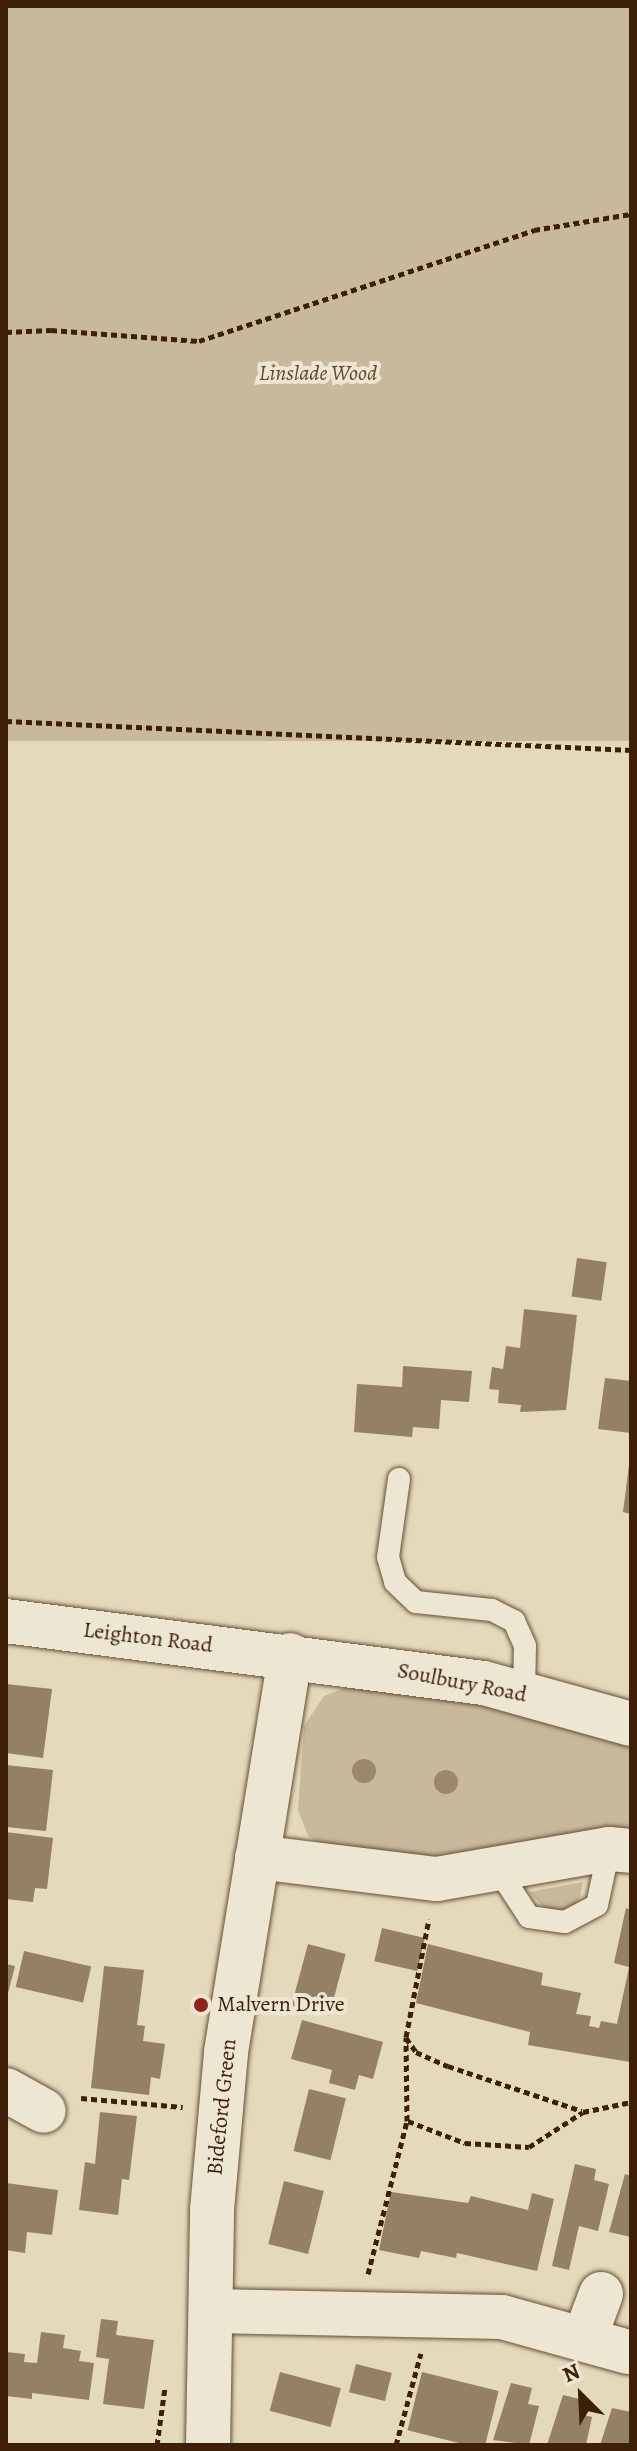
<!DOCTYPE html>
<style>
body{margin:0}
#map{position:relative;width:637px;height:2451px;overflow:hidden;background:#e4d9ba;font-family:Alegreya,serif}
div>[style]{position:absolute}
.green>*{inset:0;background:#c8b99c;transform-origin:0 0}
.building>*{inset:0;background:#948065;transform-origin:0 0}
.path>*{height:5px;margin-top:-2.5px;transform-origin:0;background:repeating-linear-gradient(90deg,#3e1f08 0 6px,transparent 0 10px)}
.roads{filter:drop-shadow(0 0 2px #684e34) drop-shadow(0 0 2px #684e34)}
.lane>*{height:22px;margin:-11px;padding:0 11px;transform-origin:11px;border-radius:11px;background:#ede6d2}
.street>*{height:44px;margin:-22px;padding:0 22px;transform-origin:22px;border-radius:22px;background:#ede6d2}
.secondary>*{height:44px;margin:-22px;padding:0 22px;transform-origin:22px;border-radius:22px;background:#ede6d2}
.trees>*{width:24px;height:24px;margin:-12px;border-radius:50%;background:#9b886c}
.dots>*{width:22px;height:22px;translate:-50% -50%;box-sizing:border-box;border:4px solid #ede6d2;border-radius:50%}
span{translate:-50% -50%;white-space:nowrap;text-align:center;line-height:1.15;-webkit-text-stroke:8px #ede6d2;paint-order:stroke}
.park-label{font-size:22px;color:#60462d;font-style:italic}
.street-label{font-size:22px;color:#3e1f08}
.poi-label{font-size:22px;color:#3e1f08}
.left{translate:0 -50%;text-align:left}
.frame{position:absolute;inset:0;border:8px solid #3e1f08;pointer-events:none}
.north{position:absolute;left:541px;top:2355px;width:80px;height:80px;-webkit-text-stroke:6px #ede6d2;paint-order:stroke;rotate:336deg;font-size:22px;font-weight:700;line-height:32px;text-align:center;color:#3e1f08}
.north::after{content:'';display:block;margin:auto;width:28px;height:36px;background:#3e1f08;clip-path:polygon(50% 0,100% 100%,50% 72%,0 100%)}
</style>
<div id="map">
<div class="green">
<i style="left:6px;top:6px;width:625px;height:735px"></i>
<i style="clip-path:polygon(355px 1684px,464px 1699px,631px 1742px,631px 1838px,461px 1862px,326px 1847px,308px 1836px,298px 1810px,304px 1726px,324px 1696px)"></i>
<i style="clip-path:polygon(583px 1882px,579px 1901px,565px 1912px,548px 1912px,529px 1892px)"></i>
</div>
<div class="building">
<i style="left:577px;top:1258px;width:30px;height:39px;rotate:8deg"></i>
<i style="clip-path:polygon(524px 1309px,577px 1315px,566px 1410px,520px 1412px,521px 1405px,498px 1403px,499px 1390px,489px 1389px,492px 1367px,503px 1369px,506px 1346px,520px 1348px)"></i>
<i style="clip-path:polygon(403px 1366px,472px 1371px,469px 1402px,441px 1400px,439px 1429px,413px 1427px,412px 1437px,354px 1432px,357px 1384px,402px 1387px)"></i>
<i style="clip-path:polygon(605px 1378px,631px 1381px,631px 1433px,598px 1429px)"></i>
<i style="clip-path:polygon(629px 1465px,631px 1465px,631px 1514px,623px 1512px)"></i>
<i style="clip-path:polygon(6px 1684px,52px 1689px,43px 1758px,6px 1753px)"></i>
<i style="clip-path:polygon(6px 1765px,53px 1770px,46px 1831px,6px 1827px)"></i>
<i style="clip-path:polygon(6px 1832px,53px 1838px,47px 1889px,35px 1888px,33px 1902px,6px 1899px)"></i>
<i style="clip-path:polygon(626px 1908px,631px 1910px,630px 2062px,528px 2045px,530px 2032px,416px 2003px,428px 1944px,543px 1973px,541px 1985px,581px 1993px,576px 2014px,591px 2016px,589px 2026px,599px 2028px,601px 2021px,617px 2024px,629px 1967px,614px 1963px)"></i>
<i style="left:382px;top:1928px;width:44px;height:34px;rotate:13deg"></i>
<i style="left:308px;top:1944px;width:39px;height:64px;rotate:15deg"></i>
<i style="left:24px;top:1951px;width:69px;height:37px;rotate:13deg"></i>
<i style="clip-path:polygon(6px 1964px,15px 1966px,7px 1997px,6px 1997px)"></i>
<i style="clip-path:polygon(104px 1966px,144px 1970px,137px 2025px,145px 2026px,143px 2041px,165px 2044px,160px 2079px,151px 2077px,149px 2095px,91px 2088px)"></i>
<i style="clip-path:polygon(302px 2020px,383px 2042px,373px 2079px,359px 2075px,355px 2090px,329px 2083px,332px 2070px,291px 2059px)"></i>
<i style="left:309px;top:2089px;width:38px;height:64px;rotate:14deg"></i>
<i style="clip-path:polygon(100px 2112px,137px 2116px,129px 2180px,122px 2179px,118px 2215px,79px 2210px,85px 2162px,95px 2164px)"></i>
<i style="clip-path:polygon(575px 2164px,596px 2169px,594px 2180px,609px 2184px,598px 2231px,579px 2226px,569px 2270px,552px 2266px)"></i>
<i style="clip-path:polygon(625px 2174px,631px 2176px,631px 2237px,609px 2232px)"></i>
<i style="left:284px;top:2181px;width:41px;height:65px;rotate:14deg"></i>
<i style="clip-path:polygon(6px 2183px,58px 2190px,52px 2235px,27px 2232px,25px 2253px,6px 2250px)"></i>
<i style="clip-path:polygon(391px 2192px,468px 2203px,471px 2196px,528px 2210px,532px 2193px,554px 2199px,537px 2271px,457px 2253px,456px 2258px,421px 2251px,419px 2258px,379px 2250px)"></i>
<i style="clip-path:polygon(101px 2319px,118px 2321px,116px 2335px,154px 2340px,144px 2409px,103px 2404px,109px 2359px,96px 2357px)"></i>
<i style="clip-path:polygon(41px 2332px,65px 2335px,63px 2348px,81px 2351px,79px 2361px,94px 2363px,89px 2400px,32px 2393px,32px 2399px,6px 2396px,6px 2352px,25px 2354px,24px 2362px,37px 2363px)"></i>
<i style="left:356px;top:2364px;width:37px;height:29px;rotate:14deg"></i>
<i style="left:280px;top:2372px;width:63px;height:40px;rotate:15deg"></i>
<i style="left:422px;top:2372px;width:79px;height:60px;rotate:14deg"></i>
<i style="clip-path:polygon(511px 2383px,532px 2388px,528px 2404px,539px 2406px,529px 2445px,493px 2440px)"></i>
<i style="clip-path:polygon(563px 2395px,584px 2400px,580px 2414px,592px 2417px,586px 2445px,547px 2445px)"></i>
<i style="clip-path:polygon(612px 2408px,631px 2412px,631px 2445px,600px 2445px)"></i>
</div>
<div class="path">
<i style="left:6px;top:332px;width:45px;rotate:-2.5deg"></i>
<i style="left:51px;top:330px;width:148px;rotate:4.3deg"></i>
<i style="left:199px;top:341px;width:353px;rotate:-18.3deg"></i>
<i style="left:534px;top:230px;width:98px;rotate:-9.4deg"></i>
<i style="left:6px;top:721px;width:626px;rotate:2.66deg"></i>
<i style="left:406px;top:2038px;width:17px;rotate:54deg"></i>
<i style="left:416px;top:2052px;width:35px;rotate:24deg"></i>
<i style="left:448px;top:2066px;width:141px;rotate:18.6deg"></i>
<i style="left:81px;top:2098px;width:102px;rotate:5deg"></i>
<i style="left:408px;top:2121px;width:61px;rotate:21.1deg"></i>
<i style="left:465px;top:2143px;width:64px;rotate:3.6deg"></i>
<i style="left:529px;top:2147px;width:64px;rotate:-32.9deg"></i>
<i style="left:583px;top:2112px;width:49px;rotate:-11.8deg"></i>
<i style="left:368px;top:2274px;width:158px;rotate:-75.7deg"></i>
<i style="left:407px;top:2121px;width:84px;rotate:-90.7deg"></i>
<i style="left:406px;top:2037px;width:120px;rotate:-79deg"></i>
<i style="left:157px;top:2445px;width:59px;rotate:-82.1deg"></i>
<i style="left:396px;top:2445px;width:95px;rotate:-74.8deg"></i>
</div>
<div class="roads">
<div class="lane">
<i style="left:399px;top:1479px;width:79px;rotate:98deg"></i>
<i style="left:388px;top:1557px;width:26px;rotate:74deg"></i>
<i style="left:395px;top:1582px;width:29px;rotate:44deg"></i>
<i style="left:416px;top:1602px;width:76px;rotate:6deg"></i>
<i style="left:492px;top:1610px;width:25px;rotate:27deg"></i>
<i style="left:514px;top:1621px;width:27px;rotate:66deg"></i>
<i style="left:525px;top:1646px;width:48px;rotate:91.2deg"></i>
<i style="left:499px;top:1871px;width:55px;rotate:56.9deg"></i>
<i style="left:529px;top:1917px;width:36px;rotate:8deg"></i>
<i style="left:565px;top:1922px;width:36px;rotate:-28deg"></i>
<i style="left:597px;top:1905px;width:57px;rotate:-77.9deg"></i>
</div>
<div class="street">
<i style="left:257px;top:1857px;width:181px;rotate:7deg"></i>
<i style="left:437px;top:1879px;width:175px;rotate:-9.9deg"></i>
<i style="left:609px;top:1849px;width:22px;rotate:5deg"></i>
<i style="left:6px;top:2090px;width:43px;rotate:28.9deg"></i>
<i style="left:211px;top:2311px;width:291px;rotate:1.2deg"></i>
<i style="left:502px;top:2317px;width:131px;rotate:15.5deg"></i>
<i style="left:585px;top:2337px;width:46px;rotate:-69.6deg"></i>
</div>
<div class="secondary">
<i style="left:6px;top:1621px;width:482px;rotate:7.4deg"></i>
<i style="left:484px;top:1683px;width:153px;rotate:15.6deg"></i>
<i style="left:208px;top:2445px;width:235px;rotate:-89deg"></i>
<i style="left:212px;top:2210px;width:159px;rotate:-84.9deg"></i>
<i style="left:226px;top:2052px;width:402px;rotate:-80.8deg"></i>
</div>
</div>
<div class="trees">
<i style="left:364px;top:1771px"></i>
<i style="left:446px;top:1782px"></i>
</div>
<div class="dots">
<i style="left:201px;top:2005px;background:#8f2418"></i>
</div>
<div class="park-label">
<span style="left:318px;top:374px">Linslade Wood</span>
</div>
<div class="street-label">
<span style="left:148px;top:1638px;rotate:7deg">Leighton Road</span>
<span style="left:462px;top:1683px;rotate:11deg">Soulbury Road</span>
<span style="left:222px;top:2107px;rotate:-84deg">Bideford Green</span>
</div>
<div class="poi-label">
<span class="left" style="left:217px;top:2005px">Malvern Drive</span>
</div>
<div class="frame"></div>
<div class="north">N</div>
</div>
